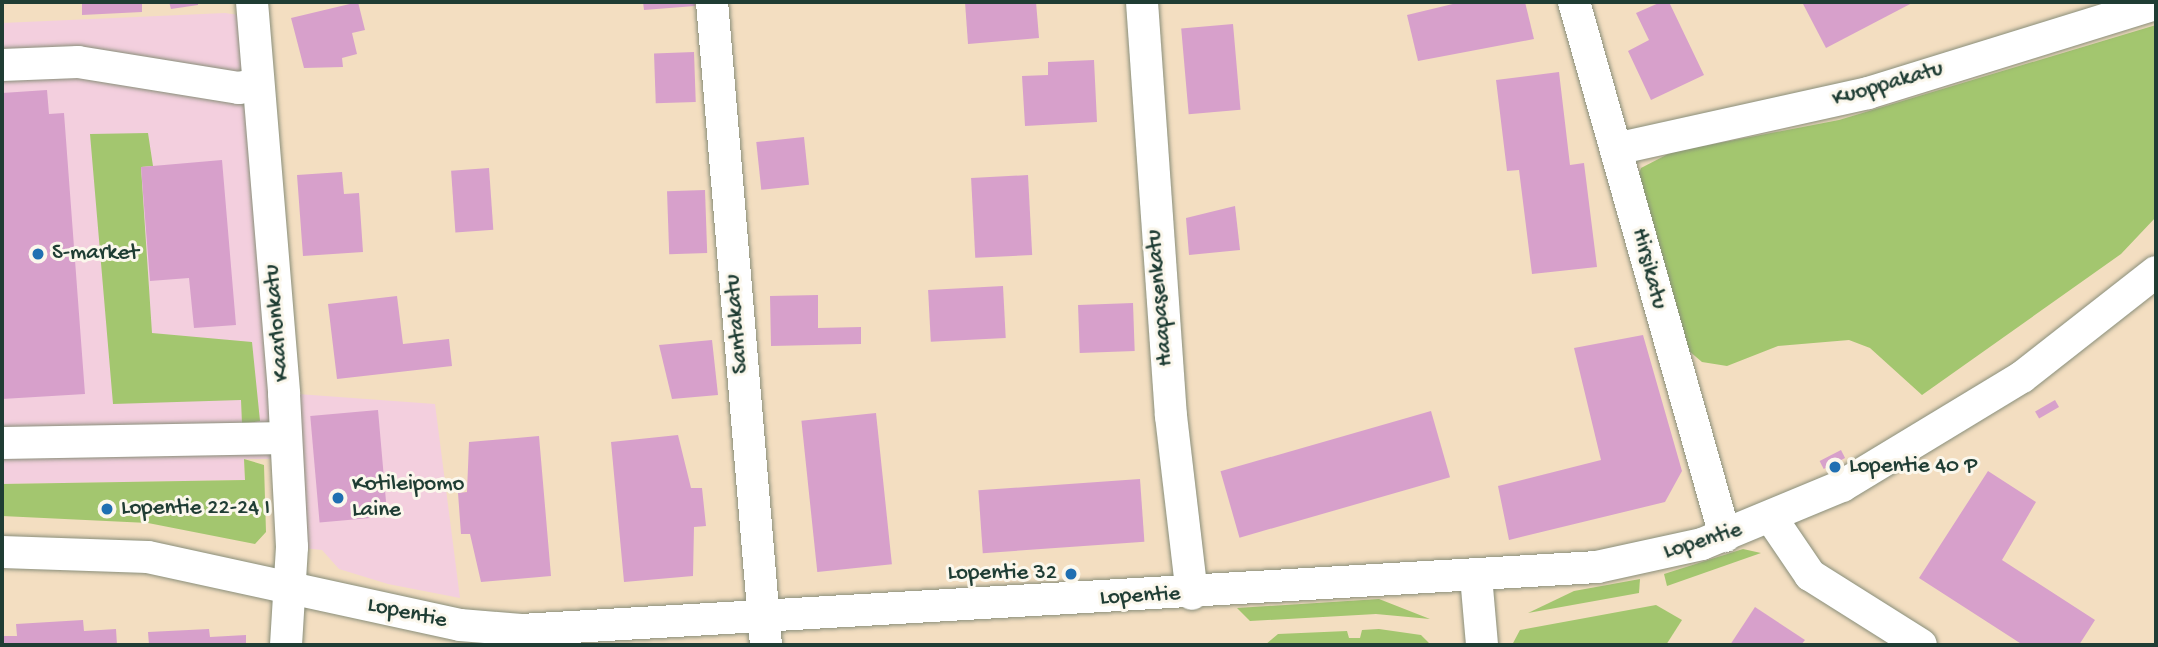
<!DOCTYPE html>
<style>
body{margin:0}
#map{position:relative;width:2158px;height:647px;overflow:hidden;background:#f3dec1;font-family:"Gochi Hand",sans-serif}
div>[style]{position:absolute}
.built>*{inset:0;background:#f3cfde}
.green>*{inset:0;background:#a3c66f}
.building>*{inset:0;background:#d7a0cb;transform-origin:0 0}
.roads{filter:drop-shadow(0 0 2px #898e7a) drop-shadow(0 0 2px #898e7a)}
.minor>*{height:32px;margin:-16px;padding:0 16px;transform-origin:16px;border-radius:16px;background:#fff}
.dots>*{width:19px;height:19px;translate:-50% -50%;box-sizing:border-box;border:4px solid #fbf7ec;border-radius:50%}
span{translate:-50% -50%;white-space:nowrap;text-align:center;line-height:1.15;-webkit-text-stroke:6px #fbf7ec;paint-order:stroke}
.street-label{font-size:23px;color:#1f3d34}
.poi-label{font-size:23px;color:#1f3d34}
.left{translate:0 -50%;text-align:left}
.right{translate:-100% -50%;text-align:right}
.frame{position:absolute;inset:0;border:4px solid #1f3d34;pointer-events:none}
</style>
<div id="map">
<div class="built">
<i style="clip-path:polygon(225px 13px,253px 17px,284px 393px,435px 404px,460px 598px,388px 584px,339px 569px,322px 550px,292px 547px,286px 459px,244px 459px,245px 480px,2px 484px,2px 23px)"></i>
</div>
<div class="green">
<i style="clip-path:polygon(2156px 25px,2156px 217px,2121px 254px,1922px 395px,1870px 348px,1849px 340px,1778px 346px,1727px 366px,1702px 362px,1682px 345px,1633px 191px,1641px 168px,1672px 152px,1839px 120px)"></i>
<i style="clip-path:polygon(148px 133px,153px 166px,141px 167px,152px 333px,252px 342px,260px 421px,242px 424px,241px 400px,113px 404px,90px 134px)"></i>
<i style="clip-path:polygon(244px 459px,264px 465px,266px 532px,255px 544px,148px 523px,2px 516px,2px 484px,245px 480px)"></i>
<i style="clip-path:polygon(1743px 549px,1761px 553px,1667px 586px,1664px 574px)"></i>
<i style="clip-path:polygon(1640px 579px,1639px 593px,1528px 613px,1574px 591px)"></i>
<i style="clip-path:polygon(1379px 599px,1430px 619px,1376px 614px,1250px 621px,1237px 608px)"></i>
<i style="clip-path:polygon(1656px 605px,1682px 620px,1666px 645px,1512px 645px,1520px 630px)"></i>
<i style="clip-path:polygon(1379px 629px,1421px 635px,1431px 645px,1265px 645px,1278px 634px,1347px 631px,1349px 638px,1360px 638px,1362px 630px)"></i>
</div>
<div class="building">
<i style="clip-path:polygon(82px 2px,142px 2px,142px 12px,82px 15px)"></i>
<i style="clip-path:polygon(169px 2px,198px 2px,198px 5px,171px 9px)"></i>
<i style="clip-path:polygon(358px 2px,365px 30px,352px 33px,357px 54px,342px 58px,343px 67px,304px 68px,291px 18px)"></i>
<i style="clip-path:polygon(643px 2px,695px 2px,695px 6px,644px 10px)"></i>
<i style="clip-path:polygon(965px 2px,1036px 2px,1039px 38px,968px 44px)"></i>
<i style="clip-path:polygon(1461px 2px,1525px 2px,1534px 39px,1418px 61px,1407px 15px)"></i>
<i style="clip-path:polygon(1661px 2px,1669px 2px,1704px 75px,1651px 100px,1628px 51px,1649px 40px,1636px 13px)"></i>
<i style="clip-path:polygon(1802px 2px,1914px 2px,1826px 48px)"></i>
<i style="left:1233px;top:24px;width:86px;height:52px;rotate:85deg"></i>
<i style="left:694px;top:52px;width:50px;height:40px;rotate:88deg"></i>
<i style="clip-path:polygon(1094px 60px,1097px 122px,1025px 126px,1022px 76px,1048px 75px,1048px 62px)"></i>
<i style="clip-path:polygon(1559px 72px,1570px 165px,1584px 163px,1597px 267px,1532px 274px,1519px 170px,1507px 171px,1496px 80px)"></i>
<i style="clip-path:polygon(47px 90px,49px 114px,64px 113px,85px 394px,2px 399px,2px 93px)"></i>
<i style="left:804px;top:137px;width:48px;height:48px;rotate:84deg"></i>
<i style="clip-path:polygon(222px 160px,236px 325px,194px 328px,189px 278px,150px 281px,141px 167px)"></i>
<i style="left:489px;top:168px;width:62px;height:38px;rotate:86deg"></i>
<i style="clip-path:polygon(342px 172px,344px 194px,359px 193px,363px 252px,303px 256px,297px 175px)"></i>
<i style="left:1028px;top:175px;width:80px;height:57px;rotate:87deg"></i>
<i style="left:705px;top:190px;width:63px;height:38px;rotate:88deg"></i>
<i style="clip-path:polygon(1235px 206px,1240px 250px,1189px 255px,1186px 218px)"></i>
<i style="left:1003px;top:286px;width:52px;height:75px;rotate:87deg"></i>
<i style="clip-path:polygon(818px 295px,818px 328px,861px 327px,861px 344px,771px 346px,770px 296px)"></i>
<i style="clip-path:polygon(397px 296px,403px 344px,449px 339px,452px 366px,337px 379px,328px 304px)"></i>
<i style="left:1133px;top:303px;width:48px;height:55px;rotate:88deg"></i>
<i style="clip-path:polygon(1643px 335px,1682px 471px,1665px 502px,1509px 540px,1498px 486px,1601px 460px,1574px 348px)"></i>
<i style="clip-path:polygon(712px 340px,718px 395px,672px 399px,659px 345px)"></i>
<i style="left:2055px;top:400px;width:8px;height:23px;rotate:60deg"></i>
<i style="left:378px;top:410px;width:107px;height:68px;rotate:85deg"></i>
<i style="left:1431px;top:411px;width:69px;height:219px;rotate:74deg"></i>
<i style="left:876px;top:413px;width:152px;height:75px;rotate:84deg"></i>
<i style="clip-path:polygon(678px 435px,691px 488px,702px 488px,706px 526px,694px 527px,693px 576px,624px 582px,611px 442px)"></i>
<i style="clip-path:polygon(539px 436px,551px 576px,481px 582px,470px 534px,461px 534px,458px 493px,467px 492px,469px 442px)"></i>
<i style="left:1841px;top:450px;width:9px;height:24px;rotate:63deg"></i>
<i style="clip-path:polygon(1988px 471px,2036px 502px,2002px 560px,2095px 620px,2079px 645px,2023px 645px,1919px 578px)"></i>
<i style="left:1140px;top:479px;width:63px;height:162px;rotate:86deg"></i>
<i style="clip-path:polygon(1755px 607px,1805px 640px,1801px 645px,1730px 645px)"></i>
<i style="clip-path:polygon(83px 620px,84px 631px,116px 629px,117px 645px,2px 645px,2px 636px,17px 636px,16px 624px)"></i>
<i style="clip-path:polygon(209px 629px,210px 637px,246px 635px,246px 645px,149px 645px,148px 632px)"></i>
</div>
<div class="roads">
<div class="minor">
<i style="left:252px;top:2px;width:393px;rotate:85.3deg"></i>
<i style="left:284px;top:394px;width:153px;rotate:87deg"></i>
<i style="left:292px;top:547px;width:98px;rotate:93.5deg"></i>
<i style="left:712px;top:2px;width:645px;rotate:85.2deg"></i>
<i style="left:1142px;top:2px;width:415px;rotate:86deg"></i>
<i style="left:1171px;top:416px;width:179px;rotate:83.3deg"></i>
<i style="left:1574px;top:2px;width:555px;rotate:74.21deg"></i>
<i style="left:2px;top:65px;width:76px;rotate:-2.3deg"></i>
<i style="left:78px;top:62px;width:163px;rotate:9.2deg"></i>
<i style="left:239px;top:88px;width:19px;rotate:-12deg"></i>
<i style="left:1616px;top:149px;width:258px;rotate:-12.5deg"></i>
<i style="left:1868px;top:93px;width:301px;rotate:-17.2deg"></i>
<i style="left:2px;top:443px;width:283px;rotate:-1deg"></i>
<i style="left:1772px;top:519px;width:68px;rotate:55.8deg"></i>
<i style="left:1810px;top:575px;width:131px;rotate:32.2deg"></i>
<i style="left:2px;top:552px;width:146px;rotate:2deg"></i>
<i style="left:148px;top:557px;width:319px;rotate:12.3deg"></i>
<i style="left:460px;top:625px;width:61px;rotate:4.7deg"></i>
<i style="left:521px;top:630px;width:1078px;rotate:-3.35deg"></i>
<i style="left:1597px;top:567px;width:107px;rotate:-12.4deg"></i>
<i style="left:1702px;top:544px;width:152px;rotate:-22.5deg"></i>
<i style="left:1842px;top:486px;width:210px;rotate:-31.2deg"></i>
<i style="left:2022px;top:377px;width:170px;rotate:-38.1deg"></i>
<i style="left:1476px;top:576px;width:69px;rotate:85deg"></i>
</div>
</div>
<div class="dots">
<i style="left:38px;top:254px;background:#1f6fb2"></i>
<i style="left:1835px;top:467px;background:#1f6fb2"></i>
<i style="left:338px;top:498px;background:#1f6fb2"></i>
<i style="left:107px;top:509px;background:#1f6fb2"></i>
<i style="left:1071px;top:574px;background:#1f6fb2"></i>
</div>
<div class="street-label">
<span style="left:1888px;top:85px;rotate:-16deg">Kuoppakatu</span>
<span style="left:1648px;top:269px;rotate:75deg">Hirsikatu</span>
<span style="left:1161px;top:298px;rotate:-95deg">Haapasenkatu</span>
<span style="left:278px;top:323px;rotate:-95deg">Kaarlonkatu</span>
<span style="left:738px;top:324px;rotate:-95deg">Santakatu</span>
<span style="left:1703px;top:542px;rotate:-17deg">Lopentie</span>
<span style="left:1140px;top:597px;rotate:-3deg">Lopentie</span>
<span style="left:407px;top:614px;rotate:12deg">Lopentie</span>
</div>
<div class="poi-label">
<span class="left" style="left:52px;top:254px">S-market</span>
<span class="left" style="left:1849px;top:467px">Lopentie 40 P</span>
<span class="left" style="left:352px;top:498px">Kotileipomo<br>Laine</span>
<span class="left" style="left:121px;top:509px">Lopentie 22-24 I</span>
<span class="right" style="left:1057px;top:574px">Lopentie 32</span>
</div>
<div class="frame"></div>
</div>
